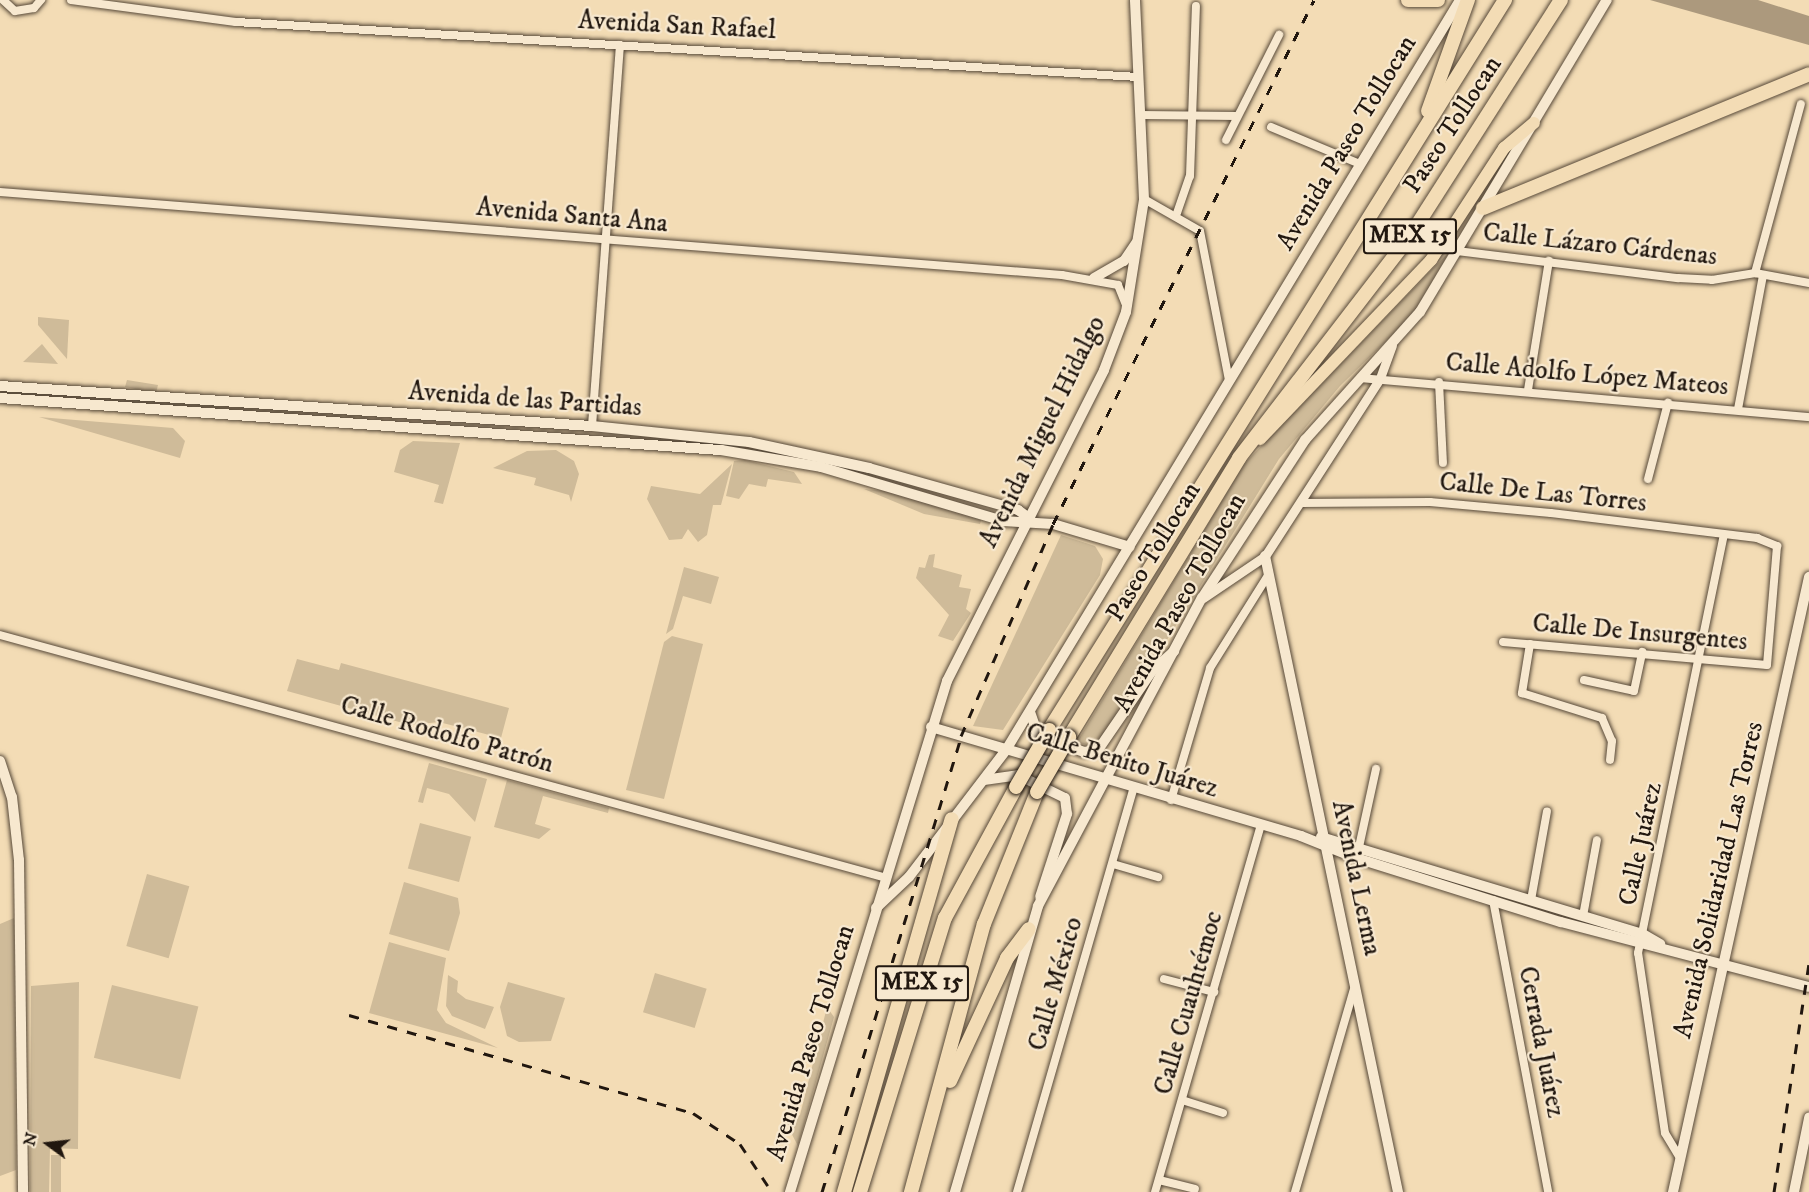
<!DOCTYPE html>
<meta charset="utf-8">
<style>
body{margin:0}
#map{position:relative;width:1809px;height:1192px;overflow:hidden;background:#f3dcb5;font-family:"IM FELL DW Pica",serif}
div>[style]{position:absolute}
.green>*{inset:0;background:#cfbb99;transform-origin:0 0}
.water>*{inset:0;background:#ac997d}
.roads{filter:drop-shadow(0 0 2px #564838) drop-shadow(0 0 2px #564838)}
.minor>*{height:8px;margin:-4px;padding:0 4px;transform-origin:4px;border-radius:4px;background:#f7e8cf}
.tertiary>*{height:9px;margin:-4.5px;padding:0 4.5px;transform-origin:4.5px;border-radius:4.5px;background:#f7e8cf}
.secondary>*{height:10px;margin:-5px;padding:0 5px;transform-origin:5px;border-radius:5px;background:#f7e8cf}
.primary>*{height:12px;margin:-6px;padding:0 6px;transform-origin:6px;border-radius:6px;background:#f3dcb5}
.trunk>*{height:14px;margin:-7px;padding:0 7px;transform-origin:7px;border-radius:7px;background:#f3dcb5}
.motorway>*{height:14px;margin:-7px;padding:0 7px;transform-origin:7px;border-radius:7px;background:#f3dcb5}
.rail>*{height:3px;margin-top:-1.5px;transform-origin:0;background:repeating-linear-gradient(90deg,#21170f 0 10px,transparent 0 20px)}
.bridges{filter:drop-shadow(0 0 2px #21170f) drop-shadow(0 0 2px #21170f)}
.trunk-bridge>*{height:14px;margin:-7px;padding:0 7px;transform-origin:7px;border-radius:7px;background:#f3dcb5}
span{translate:-50% -50%;white-space:nowrap;text-align:center;line-height:1.15;-webkit-text-stroke:4.5px #f7e8cf;paint-order:stroke}
.shield-label span{padding:2px 4px;background:#f7e8cf;border:2px solid;border-radius:4px;-webkit-text-stroke-width:0}
.shield-label{font-size:24px;color:#21170f;font-weight:700}
.street-label{font-size:26px;color:#21170f}
.north{position:absolute;left:18px;top:1114px;width:60px;height:60px;-webkit-text-stroke:4px #f7e8cf;paint-order:stroke;rotate:285deg;font-size:16px;font-weight:700;line-height:24px;text-align:center;color:#21170f}
.north::after{content:'';display:block;margin:auto;width:21px;height:27px;background:#21170f;clip-path:polygon(50% 0,100% 100%,50% 72%,0 100%)}
</style>
<div id="map">
<div class="green">
<i style="clip-path:polygon(1450px 251px,1412px 316px,1340px 386px,1279px 459px,1105px 740px,1090px 746px,1077px 742px,1244px 464px)"></i>
<i style="clip-path:polygon(38px 317px,69px 320px,67px 359px,38px 325px)"></i>
<i style="clip-path:polygon(42px 344px,58px 364px,23px 362px)"></i>
<i style="clip-path:polygon(127px 380px,158px 385px,156px 393px,125px 387px)"></i>
<i style="clip-path:polygon(39px 417px,173px 428px,185px 441px,180px 458px)"></i>
<i style="clip-path:polygon(413px 441px,460px 443px,443px 504px,434px 502px,439px 485px,394px 472px,400px 450px)"></i>
<i style="clip-path:polygon(556px 450px,574px 461px,579px 474px,571px 502px,569px 495px,534px 485px,536px 478px,493px 468px,527px 451px)"></i>
<i style="clip-path:polygon(745px 460px,794px 472px,802px 484px,768px 479px,766px 487px,749px 484px,739px 499px,726px 496px,734px 461px)"></i>
<i style="clip-path:polygon(732px 464px,721px 505px,713px 505px,707px 535px,698px 542px,688px 529px,682px 539px,669px 540px,647px 499px,651px 486px,700px 494px)"></i>
<i style="clip-path:polygon(864px 489px,898px 492px,982px 517px,980px 524px,924px 514px)"></i>
<i style="clip-path:polygon(1061px 535px,1095px 546px,1103px 559px,1100px 575px,1003px 730px,973px 726px)"></i>
<i style="clip-path:polygon(935px 554px,933px 567px,962px 575px,959px 587px,971px 589px,966px 609px,971px 613px,953px 641px,938px 636px,949px 615px,916px 578px,919px 567px,925px 568px,929px 555px)"></i>
<i style="clip-path:polygon(684px 567px,719px 577px,711px 604px,683px 596px,673px 629px,666px 634px)"></i>
<i style="clip-path:polygon(672px 636px,703px 644px,664px 799px,626px 790px,664px 642px)"></i>
<i style="clip-path:polygon(297px 659px,339px 670px,341px 663px,509px 708px,501px 738px,439px 722px,410px 725px,287px 691px)"></i>
<i style="clip-path:polygon(429px 763px,487px 779px,475px 822px,449px 794px,427px 788px,423px 803px,418px 802px)"></i>
<i style="clip-path:polygon(507px 780px,609px 808px,608px 813px,543px 796px,535px 824px,551px 829px,539px 839px,494px 827px)"></i>
<i style="left:420px;top:823px;width:53px;height:47px;rotate:15deg"></i>
<i style="left:147px;top:874px;width:44px;height:75px;rotate:16deg"></i>
<i style="clip-path:polygon(404px 882px,458px 898px,460px 913px,449px 951px,389px 934px)"></i>
<i style="clip-path:polygon(14px 918px,16px 1170px,0 1176px,0 924px)"></i>
<i style="clip-path:polygon(389px 942px,446px 958px,437px 1010px,446px 1023px,498px 1048px,369px 1013px)"></i>
<i style="left:655px;top:973px;width:54px;height:41px;rotate:17deg"></i>
<i style="clip-path:polygon(448px 975px,458px 981px,457px 992px,466px 999px,494px 1007px,485px 1029px,452px 1016px,446px 1006px)"></i>
<i style="clip-path:polygon(79px 982px,78px 1149px,50px 1148px,49px 1192px,30px 1192px,31px 986px)"></i>
<i style="clip-path:polygon(508px 982px,565px 998px,551px 1041px,519px 1042px,507px 1036px,500px 1007px)"></i>
<i style="left:112px;top:985px;width:89px;height:75px;rotate:14deg"></i>
<i style="clip-path:polygon(827px 1007px,834px 1017px,798px 1146px,786px 1123px,800px 1115px)"></i>
<i style="left:51px;top:1155px;width:10px;height:37px"></i>
</div>
<div class="water">
<i style="clip-path:polygon(1650px 0,1758px 0,1809px 16px,1809px 45px)"></i>
</div>
<div class="roads">
<div class="minor">
<i style="left:3px;top:0;width:16px;rotate:43deg"></i>
<i style="left:15px;top:11px;width:19px;rotate:-9deg"></i>
<i style="left:34px;top:8px;width:11px;rotate:-49deg"></i>
<i style="left:71px;top:0;width:166px;rotate:7.6deg"></i>
<i style="left:236px;top:22px;width:904px;rotate:3.49deg"></i>
<i style="left:1141px;top:115px;width:96px;rotate:0.6deg"></i>
<i style="left:1271px;top:127px;width:96px;rotate:22.6deg"></i>
<i style="left:1226px;top:140px;width:118px;rotate:-63.2deg"></i>
<i style="left:0;top:192px;width:1065px;rotate:4.47deg"></i>
<i style="left:1062px;top:275px;width:57px;rotate:10.1deg"></i>
<i style="left:1118px;top:285px;width:22px;rotate:68deg"></i>
<i style="left:1144px;top:199px;width:64px;rotate:29.7deg"></i>
<i style="left:1200px;top:231px;width:152px;rotate:79deg"></i>
<i style="left:1177px;top:213px;width:39px;rotate:-71deg"></i>
<i style="left:1190px;top:176px;width:170px;rotate:-88deg"></i>
<i style="left:1457px;top:251px;width:223px;rotate:7deg"></i>
<i style="left:1678px;top:278px;width:34px;rotate:3deg"></i>
<i style="left:1712px;top:280px;width:44px;rotate:-9.2deg"></i>
<i style="left:1755px;top:273px;width:55px;rotate:10.5deg"></i>
<i style="left:1755px;top:273px;width:175px;rotate:-74.8deg"></i>
<i style="left:1361px;top:378px;width:450px;rotate:5deg"></i>
<i style="left:1439px;top:382px;width:81px;rotate:87.2deg"></i>
<i style="left:1528px;top:390px;width:131px;rotate:-80.8deg"></i>
<i style="left:1738px;top:409px;width:135px;rotate:-79.4deg"></i>
<i style="left:592px;top:426px;width:382px;rotate:-85.8deg"></i>
<i style="left:1648px;top:479px;width:79px;rotate:-75.3deg"></i>
<i style="left:1301px;top:503px;width:129px;rotate:-0.4deg"></i>
<i style="left:1430px;top:502px;width:121px;rotate:5.2deg"></i>
<i style="left:1551px;top:513px;width:208px;rotate:6.9deg"></i>
<i style="left:1757px;top:538px;width:22px;rotate:22deg"></i>
<i style="left:1777px;top:546px;width:119px;rotate:94.8deg"></i>
<i style="left:1767px;top:665px;width:265px;rotate:-175deg"></i>
<i style="left:0;top:635px;width:916px;rotate:15.33deg"></i>
<i style="left:1530px;top:644px;width:50px;rotate:99.3deg"></i>
<i style="left:1522px;top:693px;width:84px;rotate:17.4deg"></i>
<i style="left:1602px;top:718px;width:25px;rotate:67deg"></i>
<i style="left:1612px;top:741px;width:19px;rotate:96deg"></i>
<i style="left:1584px;top:680px;width:51px;rotate:12.4deg"></i>
<i style="left:1634px;top:691px;width:40px;rotate:-78deg"></i>
<i style="left:1171px;top:800px;width:138px;rotate:-73.5deg"></i>
<i style="left:1210px;top:668px;width:111px;rotate:-57.9deg"></i>
<i style="left:1359px;top:847px;width:80px;rotate:-77.7deg"></i>
<i style="left:1113px;top:864px;width:47px;rotate:16.1deg"></i>
<i style="left:1493px;top:900px;width:297px;rotate:79.3deg"></i>
<i style="left:1531px;top:900px;width:90px;rotate:-79.8deg"></i>
<i style="left:1583px;top:916px;width:77px;rotate:-79.6deg"></i>
<i style="left:1164px;top:979px;width:52px;rotate:14.6deg"></i>
<i style="left:1182px;top:1100px;width:43px;rotate:17.6deg"></i>
<i style="left:1680px;top:1158px;width:29px;rotate:-121deg"></i>
<i style="left:1665px;top:1133px;width:182px;rotate:-98.5deg"></i>
<i style="left:1638px;top:953px;width:427px;rotate:-78.4deg"></i>
<i style="left:1159px;top:1180px;width:37px;rotate:14deg"></i>
<i style="left:1017px;top:1192px;width:422px;rotate:-73.9deg"></i>
<i style="left:1155px;top:1192px;width:382px;rotate:-73.9deg"></i>
<i style="left:1295px;top:1192px;width:215px;rotate:-73.8deg"></i>
</div>
<div class="tertiary">
<i style="left:1203px;top:598px;width:75px;rotate:-34.1deg"></i>
<i style="left:1265px;top:556px;width:212px;rotate:-57.1deg"></i>
<i style="left:1380px;top:378px;width:35px;rotate:-70deg"></i>
</div>
<div class="secondary">
<i style="left:1094px;top:278px;width:34px;rotate:-30deg"></i>
<i style="left:1124px;top:261px;width:22px;rotate:-56deg"></i>
<i style="left:0;top:386px;width:593px;rotate:3.87deg"></i>
<i style="left:592px;top:426px;width:158px;rotate:5.8deg"></i>
<i style="left:749px;top:442px;width:123px;rotate:12.2deg"></i>
<i style="left:869px;top:468px;width:155px;rotate:15.7deg"></i>
<i style="left:1018px;top:510px;width:14px;rotate:36deg"></i>
<i style="left:0;top:398px;width:723px;rotate:4.13deg"></i>
<i style="left:721px;top:450px;width:101px;rotate:9.6deg"></i>
<i style="left:821px;top:467px;width:190px;rotate:16.5deg"></i>
<i style="left:1003px;top:521px;width:50px;rotate:3.4deg"></i>
<i style="left:1053px;top:524px;width:80px;rotate:16.6deg"></i>
<i style="left:1265px;top:556px;width:650px;rotate:78.19deg"></i>
<i style="left:1030px;top:712px;width:24px;rotate:71deg"></i>
<i style="left:1038px;top:735px;width:49px;rotate:20.3deg"></i>
<i style="left:1084px;top:752px;width:14px;rotate:-8deg"></i>
<i style="left:1098px;top:750px;width:96px;rotate:-55.6deg"></i>
<i style="left:1152px;top:671px;width:30px;rotate:-42deg"></i>
<i style="left:931px;top:727px;width:386px;rotate:16.4deg"></i>
<i style="left:1301px;top:836px;width:56px;rotate:22deg"></i>
<i style="left:1353px;top:857px;width:218px;rotate:17.4deg"></i>
<i style="left:1561px;top:922px;width:256px;rotate:14.7deg"></i>
<i style="left:0;top:761px;width:38px;rotate:72deg"></i>
<i style="left:12px;top:797px;width:63px;rotate:83.7deg"></i>
<i style="left:19px;top:860px;width:332px;rotate:89.3deg"></i>
<i style="left:984px;top:780px;width:34px;rotate:-8deg"></i>
<i style="left:1018px;top:775px;width:52px;rotate:26.1deg"></i>
<i style="left:1065px;top:798px;width:16px;rotate:83deg"></i>
<i style="left:1067px;top:814px;width:87px;rotate:108deg"></i>
<i style="left:1321px;top:837px;width:336px;rotate:16.8deg"></i>
<i style="left:1643px;top:934px;width:20px;rotate:30deg"></i>
<i style="left:876px;top:908px;width:45px;rotate:-43.2deg"></i>
<i style="left:909px;top:877px;width:160px;rotate:-52.6deg"></i>
<i style="left:1006px;top:750px;width:877px;rotate:-58.81deg"></i>
<i style="left:790px;top:1192px;width:535px;rotate:-72.92deg"></i>
<i style="left:947px;top:681px;width:348px;rotate:-63.2deg"></i>
<i style="left:1104px;top:370px;width:62px;rotate:-69.2deg"></i>
<i style="left:1126px;top:312px;width:114px;rotate:-80.9deg"></i>
<i style="left:1144px;top:199px;width:199px;rotate:-92.6deg"></i>
<i style="left:955px;top:1192px;width:298px;rotate:-73.8deg"></i>
<i style="left:1038px;top:906px;width:349px;rotate:-62deg"></i>
<i style="left:1202px;top:598px;width:189px;rotate:-56.9deg"></i>
<i style="left:1305px;top:440px;width:172px;rotate:-48.1deg"></i>
<i style="left:1420px;top:312px;width:364px;rotate:-59.1deg"></i>
<i style="left:1673px;top:1192px;width:630px;rotate:-77.53deg"></i>
<i style="left:1794px;top:1192px;width:76px;rotate:-78.5deg"></i>
</div>
<div class="primary">
<i style="left:1260px;top:439px;width:248px;rotate:-46.3deg"></i>
<i style="left:1431px;top:260px;width:134px;rotate:-56.9deg"></i>
<i style="left:1504px;top:148px;width:39px;rotate:-40deg"></i>
</div>
<div class="trunk">
<i style="left:1428px;top:111px;width:118px;rotate:-70.2deg"></i>
<i style="left:1049px;top:730px;width:861px;rotate:-58.01deg"></i>
<i style="left:1069px;top:737px;width:327px;rotate:-58.6deg"></i>
<i style="left:1239px;top:458px;width:280px;rotate:-52.4deg"></i>
<i style="left:1410px;top:236px;width:280px;rotate:-57.4deg"></i>
<i style="left:950px;top:1081px;width:136px;rotate:-65.1deg"></i>
<i style="left:1007px;top:958px;width:36px;rotate:-53deg"></i>
<i style="left:844px;top:1192px;width:388px;rotate:-73.9deg"></i>
<i style="left:860px;top:1192px;width:287px;rotate:-72.8deg"></i>
<i style="left:945px;top:918px;width:149px;rotate:-61.5deg"></i>
<i style="left:911px;top:1192px;width:278px;rotate:-74.8deg"></i>
<i style="left:984px;top:924px;width:142px;rotate:-68.1deg"></i>
</div>
<div class="motorway">
<i style="left:1408px;top:0;width:30px"></i>
<i style="left:1483px;top:208px;width:352px;rotate:-22.3deg"></i>
</div>
</div>
<div class="rail">
<i style="left:349px;top:1015px;width:358px;rotate:15.9deg"></i>
<i style="left:693px;top:1113px;width:56px;rotate:33.4deg"></i>
<i style="left:740px;top:1144px;width:58px;rotate:56.3deg"></i>
<i style="left:822px;top:1192px;width:477px;rotate:-73deg"></i>
<i style="left:961px;top:736px;width:231px;rotate:-66.5deg"></i>
<i style="left:1053px;top:524px;width:585px;rotate:-63.52deg"></i>
<i style="left:1774px;top:1192px;width:233px;rotate:-81.3deg"></i>
</div>
<div class="bridges">
<div class="trunk-bridge">
<i style="left:1016px;top:787px;width:66px;rotate:-59.9deg"></i>
<i style="left:1037px;top:792px;width:64px;rotate:-59.8deg"></i>
</div>
</div>
<div class="shield-label">
<span style="left:1410px;top:236px">MEX 15</span>
<span style="left:922px;top:983px">MEX 15</span>
</div>
<div class="street-label">
<span style="left:677px;top:26px;rotate:3deg">Avenida San Rafael</span>
<span style="left:1453px;top:125px;rotate:-57deg">Paseo Tollocan</span>
<span style="left:1347px;top:143px;rotate:-59deg">Avenida Paseo Tollocan</span>
<span style="left:572px;top:216px;rotate:5deg">Avenida Santa Ana</span>
<span style="left:1600px;top:245px;rotate:6deg">Calle Lázaro Cárdenas</span>
<span style="left:1587px;top:375px;rotate:5deg">Calle Adolfo López Mateos</span>
<span style="left:525px;top:400px;rotate:4deg">Avenida de las Partidas</span>
<span style="left:1043px;top:432px;rotate:-64deg">Avenida Miguel Hidalgo</span>
<span style="left:1543px;top:493px;rotate:6deg">Calle De Las Torres</span>
<span style="left:1154px;top:552px;rotate:-59deg">Paseo Tollocan</span>
<span style="left:1180px;top:603px;rotate:-61deg">Avenida Paseo Tollocan</span>
<span style="left:1640px;top:633px;rotate:5deg">Calle De Insurgentes</span>
<span style="left:447px;top:735px;rotate:16deg">Calle Rodolfo Patrón</span>
<span style="left:1122px;top:761px;rotate:17deg">Calle Benito Juárez</span>
<span style="left:1641px;top:844px;rotate:-78deg">Calle Juárez</span>
<span style="left:1356px;top:878px;rotate:78deg">Avenida Lerma</span>
<span style="left:1719px;top:880px;rotate:-77deg">Avenida Solidaridad Las Torres</span>
<span style="left:1056px;top:984px;rotate:-74deg">Calle México</span>
<span style="left:1189px;top:1003px;rotate:-74deg">Calle Cuauhtémoc</span>
<span style="left:1541px;top:1042px;rotate:79deg">Cerrada Juárez</span>
<span style="left:811px;top:1043px;rotate:-73deg">Avenida Paseo Tollocan</span>
</div>
<div class="north">N</div>
</div>
